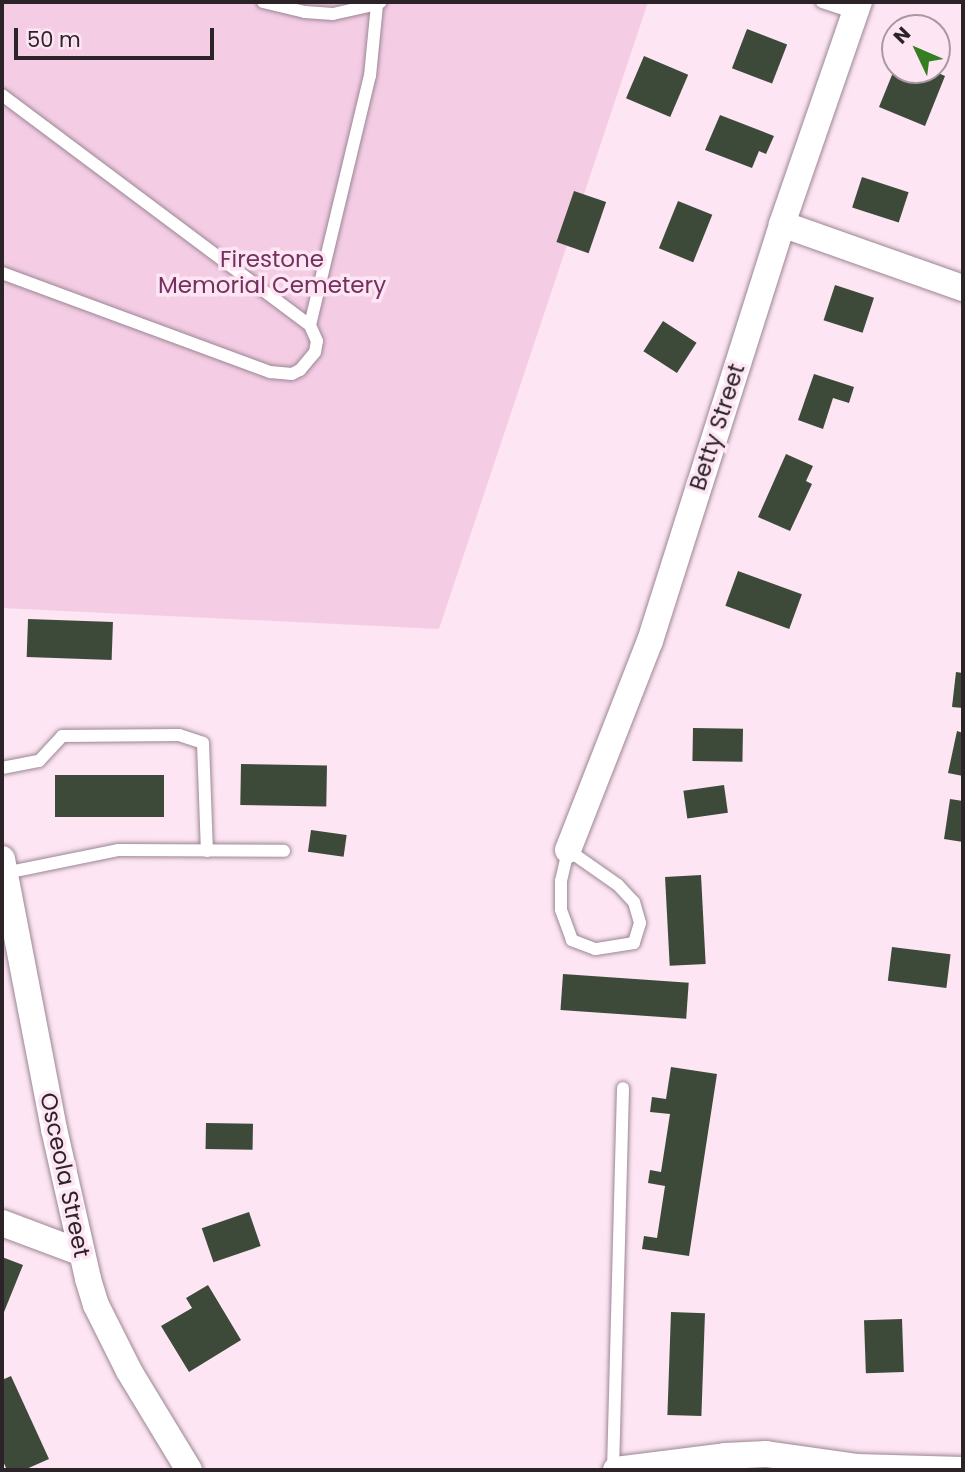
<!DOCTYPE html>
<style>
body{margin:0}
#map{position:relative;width:965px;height:1472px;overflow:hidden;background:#fde5f3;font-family:Poppins,sans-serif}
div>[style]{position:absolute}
.green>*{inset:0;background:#f4cde5}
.building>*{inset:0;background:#3d4a3a;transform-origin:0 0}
.roads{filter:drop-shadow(0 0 2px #9c8693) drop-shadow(0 0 2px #9c8693)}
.lane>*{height:12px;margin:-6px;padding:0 6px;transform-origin:6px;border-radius:6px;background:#fff}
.street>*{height:26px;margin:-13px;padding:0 13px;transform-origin:13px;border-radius:13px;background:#fff}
span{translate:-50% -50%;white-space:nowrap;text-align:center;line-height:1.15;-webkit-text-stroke:7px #fde5f3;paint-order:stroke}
.park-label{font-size:23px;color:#74315f}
.street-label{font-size:23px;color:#2c2329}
.frame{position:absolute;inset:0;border:4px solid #2c2329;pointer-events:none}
.north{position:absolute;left:881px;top:14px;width:70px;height:70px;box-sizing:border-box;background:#fde5f3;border:2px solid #a997a2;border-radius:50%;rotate:314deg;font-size:19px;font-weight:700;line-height:28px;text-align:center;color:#2c2329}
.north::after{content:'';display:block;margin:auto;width:24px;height:32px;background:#367e24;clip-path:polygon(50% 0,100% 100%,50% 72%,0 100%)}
.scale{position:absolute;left:14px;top:28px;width:200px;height:32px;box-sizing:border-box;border:4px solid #2c2329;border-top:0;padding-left:9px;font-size:21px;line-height:24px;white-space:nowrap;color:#2c2329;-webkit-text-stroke:5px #fde5f3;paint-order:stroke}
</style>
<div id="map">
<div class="green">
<i style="clip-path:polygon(2px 2px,648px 2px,439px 629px,2px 608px)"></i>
</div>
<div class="building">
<i style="left:747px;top:29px;width:43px;height:42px;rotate:21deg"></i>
<i style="left:644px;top:56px;width:48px;height:46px;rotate:23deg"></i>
<i style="clip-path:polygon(894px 70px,931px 70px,945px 76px,925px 126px,879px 107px)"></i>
<i style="clip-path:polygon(720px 115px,774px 136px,766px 154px,759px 151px,752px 168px,705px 150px)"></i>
<i style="left:862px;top:177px;width:49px;height:32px;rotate:18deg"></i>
<i style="left:574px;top:191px;width:34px;height:54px;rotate:19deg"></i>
<i style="left:678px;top:201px;width:37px;height:51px;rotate:22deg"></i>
<i style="left:835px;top:285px;width:41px;height:37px;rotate:18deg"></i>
<i style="left:663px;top:321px;width:40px;height:36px;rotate:33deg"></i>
<i style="clip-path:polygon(814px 374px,854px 387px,849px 403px,833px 398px,823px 429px,798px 420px)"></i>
<i style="clip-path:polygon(786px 454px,813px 466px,806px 481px,812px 484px,790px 531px,758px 517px)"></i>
<i style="left:738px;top:571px;width:68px;height:37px;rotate:20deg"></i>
<i style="left:28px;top:619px;width:85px;height:38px;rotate:2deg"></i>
<i style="clip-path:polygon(956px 672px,963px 673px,963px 708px,952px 707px)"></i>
<i style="left:693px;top:728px;width:50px;height:33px;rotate:1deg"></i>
<i style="clip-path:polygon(957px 731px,963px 733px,963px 776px,948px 773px)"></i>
<i style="left:241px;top:764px;width:86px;height:41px;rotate:1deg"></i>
<i style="left:55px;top:775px;width:109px;height:42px"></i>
<i style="left:724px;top:785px;width:28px;height:41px;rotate:82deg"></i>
<i style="clip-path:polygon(950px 799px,963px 801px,963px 842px,944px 839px)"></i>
<i style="left:311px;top:830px;width:36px;height:22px;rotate:8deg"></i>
<i style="left:701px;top:875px;width:89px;height:36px;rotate:87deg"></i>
<i style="left:892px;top:947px;width:59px;height:34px;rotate:7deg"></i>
<i style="left:563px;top:974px;width:126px;height:36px;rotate:4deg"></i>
<i style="clip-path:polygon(671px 1067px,717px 1074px,689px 1256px,642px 1249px,644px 1236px,657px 1238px,665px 1186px,648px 1183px,650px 1170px,661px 1172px,670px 1114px,650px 1112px,652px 1097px,666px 1099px)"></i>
<i style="left:206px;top:1123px;width:47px;height:26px;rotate:1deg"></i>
<i style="left:249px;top:1212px;width:36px;height:50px;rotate:71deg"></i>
<i style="clip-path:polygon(2px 1257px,23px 1265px,4px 1312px,2px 1311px)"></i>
<i style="clip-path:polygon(208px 1285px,241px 1340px,189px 1372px,161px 1326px,192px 1308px,186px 1298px)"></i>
<i style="left:671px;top:1312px;width:34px;height:103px;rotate:2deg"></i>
<i style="left:902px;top:1319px;width:53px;height:38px;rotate:88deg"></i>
<i style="clip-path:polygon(11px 1376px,49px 1459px,24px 1470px,7px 1470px,2px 1459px,2px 1380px)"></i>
</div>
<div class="roads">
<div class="lane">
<i style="left:263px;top:2px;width:43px;rotate:13.4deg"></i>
<i style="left:305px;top:12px;width:28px;rotate:4deg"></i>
<i style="left:333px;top:14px;width:45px;rotate:-12.8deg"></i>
<i style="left:822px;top:2px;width:35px;rotate:18deg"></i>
<i style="left:2px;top:95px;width:384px;rotate:36.8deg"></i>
<i style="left:2px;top:273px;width:286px;rotate:20.3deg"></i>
<i style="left:270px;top:372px;width:22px;rotate:5deg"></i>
<i style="left:292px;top:374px;width:9px;rotate:-27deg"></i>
<i style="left:300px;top:370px;width:23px;rotate:-50deg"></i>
<i style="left:315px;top:352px;width:11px;rotate:-80deg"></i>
<i style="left:317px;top:341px;width:17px;rotate:-114deg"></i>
<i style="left:310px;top:325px;width:256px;rotate:-76.5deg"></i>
<i style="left:370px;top:76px;width:72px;rotate:-84.4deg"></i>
<i style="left:377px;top:4px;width:4px;rotate:-27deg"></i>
<i style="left:2px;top:768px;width:38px;rotate:-11deg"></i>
<i style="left:39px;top:761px;width:34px;rotate:-47deg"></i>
<i style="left:62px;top:736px;width:117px;rotate:-0.5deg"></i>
<i style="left:179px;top:735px;width:25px;rotate:18deg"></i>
<i style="left:203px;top:743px;width:108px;rotate:87.9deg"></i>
<i style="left:568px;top:850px;width:61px;rotate:35deg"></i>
<i style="left:618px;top:885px;width:23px;rotate:47deg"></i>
<i style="left:634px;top:902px;width:22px;rotate:74deg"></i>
<i style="left:640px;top:923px;width:21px;rotate:107deg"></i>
<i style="left:634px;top:943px;width:39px;rotate:171deg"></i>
<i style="left:595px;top:949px;width:25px;rotate:-159deg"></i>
<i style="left:572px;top:940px;width:32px;rotate:-110deg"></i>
<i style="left:561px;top:910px;width:29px;rotate:-90deg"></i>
<i style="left:561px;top:881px;width:32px;rotate:-77deg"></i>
<i style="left:5px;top:873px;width:115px;rotate:-11.5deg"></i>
<i style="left:118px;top:850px;width:166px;rotate:0.3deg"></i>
<i style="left:613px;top:1470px;width:382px;rotate:-88.5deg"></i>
</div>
<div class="street">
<i style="left:782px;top:224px;width:192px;rotate:19.5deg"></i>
<i style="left:568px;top:850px;width:225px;rotate:-68.6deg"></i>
<i style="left:650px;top:641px;width:437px;rotate:-72.4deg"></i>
<i style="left:782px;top:224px;width:235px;rotate:-70.9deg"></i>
<i style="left:2px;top:859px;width:275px;rotate:79.1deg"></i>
<i style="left:54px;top:1129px;width:154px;rotate:77.2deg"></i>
<i style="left:88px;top:1279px;width:27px;rotate:73deg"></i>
<i style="left:96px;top:1305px;width:74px;rotate:63.4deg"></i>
<i style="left:129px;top:1371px;width:116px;rotate:58.8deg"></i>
<i style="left:2px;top:1223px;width:85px;rotate:20.6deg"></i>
<i style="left:616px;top:1470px;width:110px;rotate:-7.3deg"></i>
<i style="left:725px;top:1456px;width:41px;rotate:-2.8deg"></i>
<i style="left:766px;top:1454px;width:91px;rotate:8.2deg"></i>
<i style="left:856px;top:1467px;width:107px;rotate:1.6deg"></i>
</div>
</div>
<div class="park-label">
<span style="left:272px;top:272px">Firestone<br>Memorial Cemetery</span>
</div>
<div class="street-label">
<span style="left:717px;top:427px;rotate:-72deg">Betty Street</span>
<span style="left:65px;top:1175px;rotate:78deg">Osceola Street</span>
</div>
<div class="frame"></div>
<div class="north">N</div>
<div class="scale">50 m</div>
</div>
